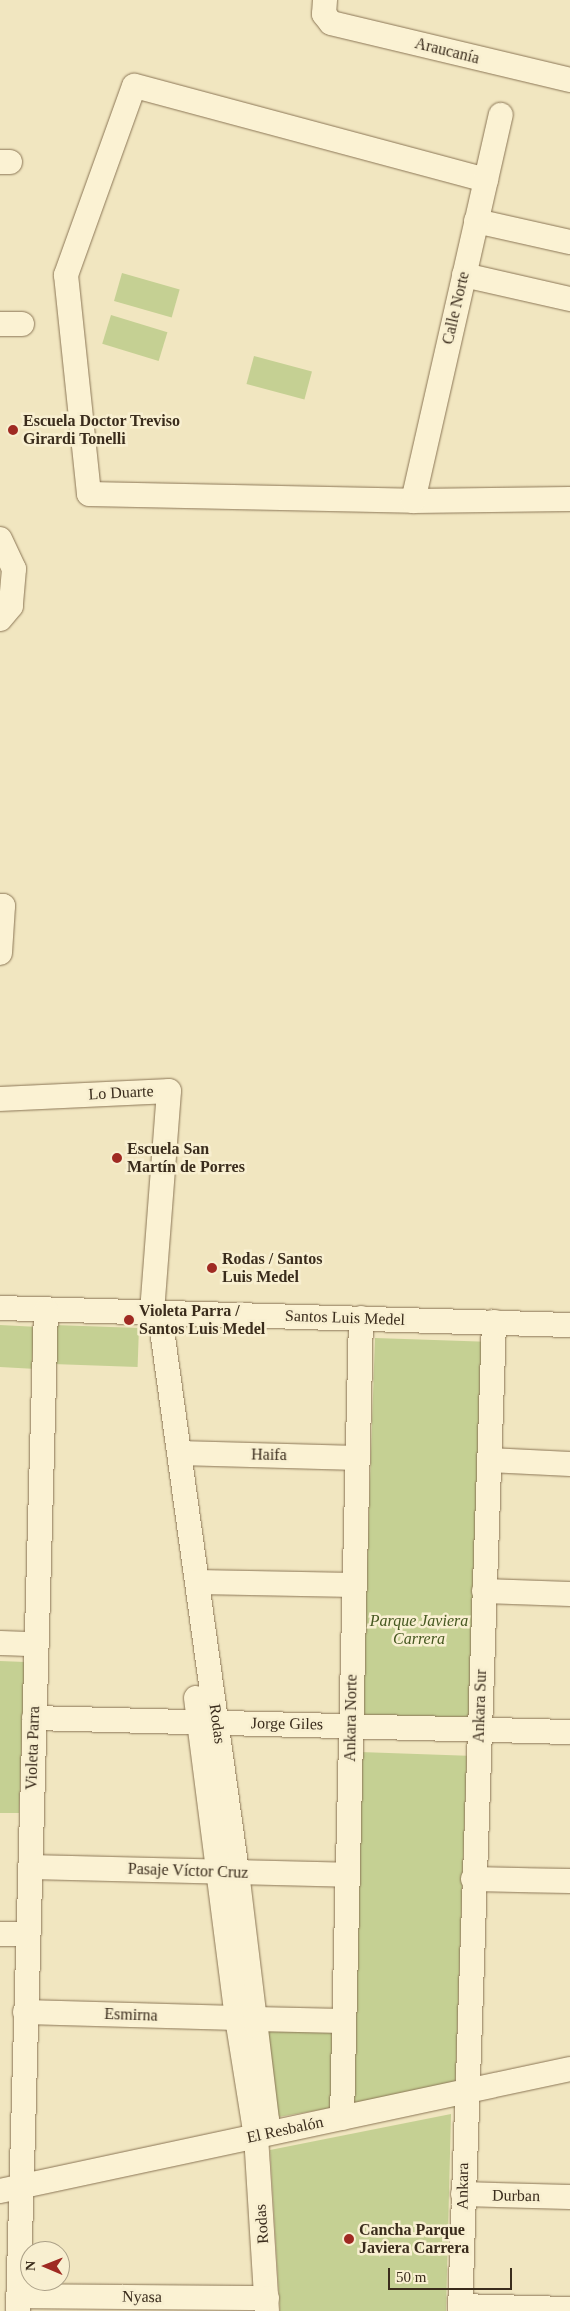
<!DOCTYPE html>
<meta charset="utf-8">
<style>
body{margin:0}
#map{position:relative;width:570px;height:2311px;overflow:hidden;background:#f1e6c0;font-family:"Times New Roman",serif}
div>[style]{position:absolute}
.green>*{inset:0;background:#c5d093;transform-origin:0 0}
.roads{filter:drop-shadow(0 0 1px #8b7656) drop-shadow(0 0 1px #8b7656)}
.minor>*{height:24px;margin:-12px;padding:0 12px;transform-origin:12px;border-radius:12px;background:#fbf2d3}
.dots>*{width:14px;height:14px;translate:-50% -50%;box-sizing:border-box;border:2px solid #f8efd0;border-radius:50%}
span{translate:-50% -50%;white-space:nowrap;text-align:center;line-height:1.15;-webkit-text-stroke:5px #f8efd0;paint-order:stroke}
.street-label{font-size:16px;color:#3a2c1c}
.poi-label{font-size:16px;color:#3a2c1c;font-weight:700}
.left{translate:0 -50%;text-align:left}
.park-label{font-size:16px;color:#465821;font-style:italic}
.north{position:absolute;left:20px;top:2241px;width:50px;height:50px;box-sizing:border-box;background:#f8efd0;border:1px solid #aca188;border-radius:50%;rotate:271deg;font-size:14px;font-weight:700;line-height:20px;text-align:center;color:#3a2c1c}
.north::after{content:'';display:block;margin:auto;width:18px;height:22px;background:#9f2a22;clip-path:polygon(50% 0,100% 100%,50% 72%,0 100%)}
.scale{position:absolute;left:388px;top:2268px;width:124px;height:22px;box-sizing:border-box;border:2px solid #3a2c1c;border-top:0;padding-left:6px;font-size:15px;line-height:18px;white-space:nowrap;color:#3a2c1c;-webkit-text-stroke:4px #f8efd0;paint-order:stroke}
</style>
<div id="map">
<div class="green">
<i style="left:122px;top:273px;width:60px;height:29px;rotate:16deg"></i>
<i style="left:111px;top:315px;width:59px;height:30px;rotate:17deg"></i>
<i style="left:254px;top:356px;width:60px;height:29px;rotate:15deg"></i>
<i style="left:0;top:1325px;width:34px;height:42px;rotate:3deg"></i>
<i style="left:54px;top:1325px;width:85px;height:39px;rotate:2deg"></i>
<i style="left:375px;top:1338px;width:111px;height:380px;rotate:2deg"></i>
<i style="clip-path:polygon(0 1661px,25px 1662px,19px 1813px,0 1813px)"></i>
<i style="left:360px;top:1752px;width:107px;height:352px;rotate:2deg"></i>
<i style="clip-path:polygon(264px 2027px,337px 2029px,336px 2107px,273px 2118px)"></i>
<i style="clip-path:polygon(451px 2114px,446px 2311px,280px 2311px,270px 2150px)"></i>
</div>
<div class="roads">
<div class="minor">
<i style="left:325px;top:0;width:14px;rotate:94deg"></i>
<i style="left:324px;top:14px;width:11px;rotate:52deg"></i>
<i style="left:331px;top:23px;width:246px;rotate:13.4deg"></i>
<i style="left:0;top:162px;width:10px"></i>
<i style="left:486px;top:180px;width:364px;rotate:-165deg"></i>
<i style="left:134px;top:86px;width:201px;rotate:109.8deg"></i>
<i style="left:66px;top:275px;width:220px;rotate:84deg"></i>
<i style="left:89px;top:494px;width:324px;rotate:1.2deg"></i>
<i style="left:413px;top:501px;width:157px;rotate:-0.7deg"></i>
<i style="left:476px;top:221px;width:96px;rotate:12.6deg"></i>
<i style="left:464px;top:275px;width:109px;rotate:12.8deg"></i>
<i style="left:0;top:324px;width:22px"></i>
<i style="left:413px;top:501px;width:396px;rotate:-77.2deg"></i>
<i style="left:0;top:539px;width:33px;rotate:65deg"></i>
<i style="left:14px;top:569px;width:37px;rotate:95deg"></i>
<i style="left:11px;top:606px;width:17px;rotate:130deg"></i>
<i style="left:0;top:906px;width:3px"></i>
<i style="left:3px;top:906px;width:47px;rotate:93.7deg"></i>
<i style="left:0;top:1099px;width:169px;rotate:-2.7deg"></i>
<i style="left:169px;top:1091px;width:222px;rotate:94.4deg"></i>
<i style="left:152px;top:1312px;width:21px;rotate:61deg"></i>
<i style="left:162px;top:1330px;width:547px;rotate:82.12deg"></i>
<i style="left:237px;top:1872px;width:250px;rotate:83.1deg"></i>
<i style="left:267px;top:2120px;width:19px;rotate:125deg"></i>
<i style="left:0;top:1308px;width:570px;rotate:1.71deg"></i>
<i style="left:179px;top:1453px;width:179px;rotate:1.6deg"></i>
<i style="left:489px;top:1460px;width:81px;rotate:2.8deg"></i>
<i style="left:197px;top:1582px;width:157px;rotate:1.1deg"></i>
<i style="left:484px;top:1591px;width:86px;rotate:2deg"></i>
<i style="left:0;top:1643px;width:36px;rotate:2deg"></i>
<i style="left:196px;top:1698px;width:323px;rotate:82.7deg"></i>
<i style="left:237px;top:2018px;width:120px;rotate:80.9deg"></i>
<i style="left:256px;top:2136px;width:175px;rotate:86.4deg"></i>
<i style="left:34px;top:1718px;width:536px;rotate:1.5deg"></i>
<i style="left:30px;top:1867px;width:317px;rotate:1.4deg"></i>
<i style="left:473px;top:1879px;width:97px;rotate:1.2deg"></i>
<i style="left:0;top:1934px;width:28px"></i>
<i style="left:25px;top:2012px;width:212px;rotate:1.6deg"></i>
<i style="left:255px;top:2019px;width:88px;rotate:1.3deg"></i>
<i style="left:342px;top:2118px;width:800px;rotate:-88.64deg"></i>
<i style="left:0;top:2191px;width:583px;rotate:-12.08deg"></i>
<i style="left:463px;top:2194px;width:107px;rotate:1.6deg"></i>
<i style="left:18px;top:2296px;width:249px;rotate:0.5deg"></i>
<i style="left:460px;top:2306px;width:110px;rotate:1.6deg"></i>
<i style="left:18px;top:2311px;width:1001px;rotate:-88.4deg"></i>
<i style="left:460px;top:2311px;width:990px;rotate:-88.03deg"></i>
</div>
</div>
<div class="dots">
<i style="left:13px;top:430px;background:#9f2a22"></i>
<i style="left:117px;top:1158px;background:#9f2a22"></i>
<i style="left:212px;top:1268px;background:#9f2a22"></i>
<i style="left:129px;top:1320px;background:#9f2a22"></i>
<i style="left:349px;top:2239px;background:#9f2a22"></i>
</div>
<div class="street-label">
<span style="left:447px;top:51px;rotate:14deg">Araucanía</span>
<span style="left:456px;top:308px;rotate:-77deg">Calle Norte</span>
<span style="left:121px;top:1093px;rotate:-3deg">Lo Duarte</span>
<span style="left:345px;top:1318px;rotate:2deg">Santos Luis Medel</span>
<span style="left:269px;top:1455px;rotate:1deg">Haifa</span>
<span style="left:480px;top:1706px;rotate:-88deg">Ankara Sur</span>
<span style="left:351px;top:1718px;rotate:-89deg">Ankara Norte</span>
<span style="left:217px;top:1724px;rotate:82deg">Rodas</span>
<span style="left:287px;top:1724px;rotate:1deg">Jorge Giles</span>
<span style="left:33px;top:1748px;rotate:-88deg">Violeta Parra</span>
<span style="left:188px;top:1871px;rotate:2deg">Pasaje Víctor Cruz</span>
<span style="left:131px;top:2015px;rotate:2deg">Esmirna</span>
<span style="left:285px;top:2130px;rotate:-12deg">El Resbalón</span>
<span style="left:463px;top:2186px;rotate:-89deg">Ankara</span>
<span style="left:516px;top:2196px;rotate:1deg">Durban</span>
<span style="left:262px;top:2224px;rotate:-94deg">Rodas</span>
<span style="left:142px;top:2297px;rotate:1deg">Nyasa</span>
</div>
<div class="poi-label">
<span class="left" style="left:23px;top:430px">Escuela Doctor Treviso<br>Girardi Tonelli</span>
<span class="left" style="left:127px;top:1158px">Escuela San<br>Martín de Porres</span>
<span class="left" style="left:222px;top:1268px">Rodas / Santos<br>Luis Medel</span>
<span class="left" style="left:139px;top:1320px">Violeta Parra /<br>Santos Luis Medel</span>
<span class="left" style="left:359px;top:2239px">Cancha Parque<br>Javiera Carrera</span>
</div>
<div class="park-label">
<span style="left:419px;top:1630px">Parque Javiera<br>Carrera</span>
</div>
<div class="north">N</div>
<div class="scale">50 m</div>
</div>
